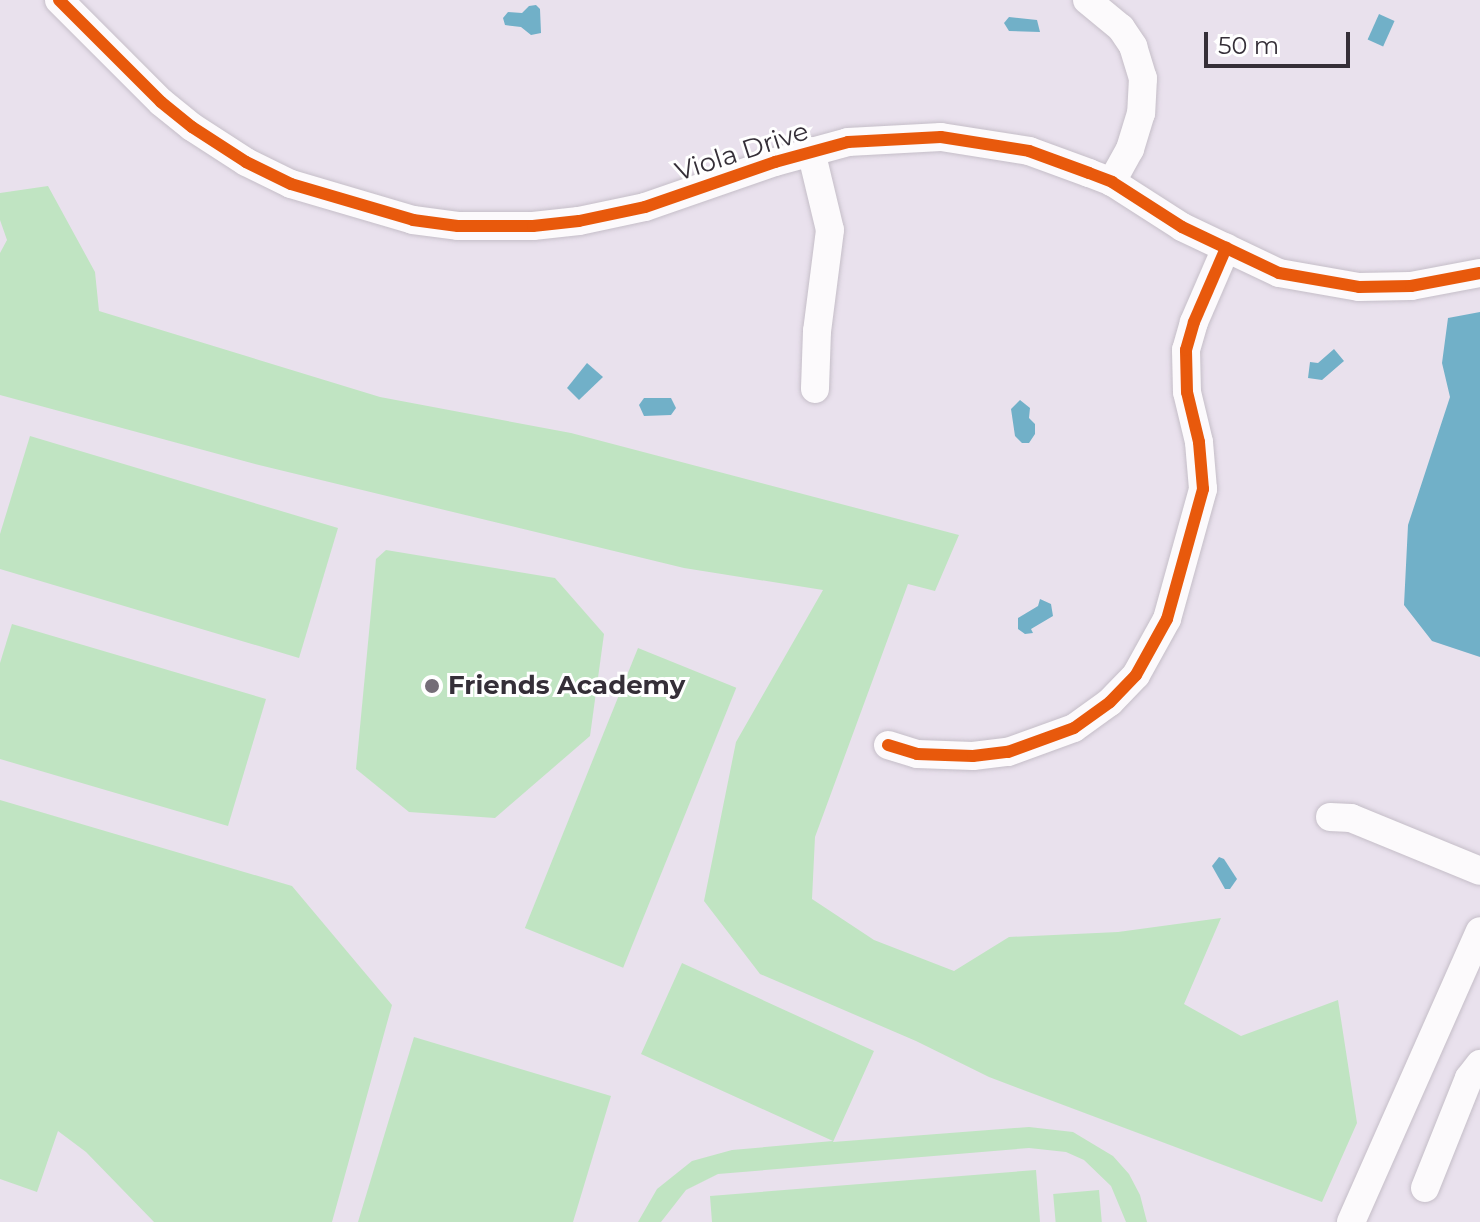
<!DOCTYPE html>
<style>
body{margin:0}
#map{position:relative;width:1480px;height:1222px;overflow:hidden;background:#e9e1ed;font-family:Montserrat,sans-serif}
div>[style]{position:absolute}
.green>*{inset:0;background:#c0e4c2;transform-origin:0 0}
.water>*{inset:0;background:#71b0c8;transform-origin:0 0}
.roads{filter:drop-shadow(0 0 2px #c5bec8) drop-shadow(0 0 2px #c5bec8)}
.minor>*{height:28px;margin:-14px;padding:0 14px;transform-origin:14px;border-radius:14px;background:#fcfafc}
.cycleway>*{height:12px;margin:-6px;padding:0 6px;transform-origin:6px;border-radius:6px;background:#e8590c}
.dots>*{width:22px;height:22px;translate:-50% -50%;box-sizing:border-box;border:4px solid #fff;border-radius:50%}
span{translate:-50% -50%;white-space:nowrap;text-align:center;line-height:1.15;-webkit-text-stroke:6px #fff;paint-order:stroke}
.street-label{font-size:26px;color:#352f38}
.poi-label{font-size:26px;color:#352f38;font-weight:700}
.left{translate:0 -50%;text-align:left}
.scale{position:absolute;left:1204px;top:32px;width:146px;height:36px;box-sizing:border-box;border:4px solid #352f38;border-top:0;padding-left:10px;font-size:24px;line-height:28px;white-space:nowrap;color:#352f38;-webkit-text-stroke:6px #fff;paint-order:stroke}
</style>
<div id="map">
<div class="green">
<i style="clip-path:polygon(48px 186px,95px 272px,99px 311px,380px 397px,571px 433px,959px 535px,935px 591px,908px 584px,815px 837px,812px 899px,874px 940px,954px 971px,1009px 937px,1118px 932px,1221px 918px,1184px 1004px,1241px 1036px,1338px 1000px,1357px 1123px,1322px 1202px,989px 1077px,916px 1041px,760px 974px,704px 901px,736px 742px,823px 590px,684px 568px,259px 465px,0 395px,0 253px,7px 240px,0 220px,0 193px)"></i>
<i style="clip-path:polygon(30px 436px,338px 528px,299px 658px,0 569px,0 534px)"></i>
<i style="clip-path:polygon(386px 550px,555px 578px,604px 634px,590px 736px,495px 818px,409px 812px,356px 769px,376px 559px)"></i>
<i style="clip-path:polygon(12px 624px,266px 699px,228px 826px,0 759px,0 663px)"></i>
<i style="left:638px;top:648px;width:106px;height:302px;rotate:22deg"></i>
<i style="clip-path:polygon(0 800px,292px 886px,392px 1005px,332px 1222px,154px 1222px,86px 1152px,58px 1131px,37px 1192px,0 1179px)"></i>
<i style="clip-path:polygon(682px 963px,874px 1051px,833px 1142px,1029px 1127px,1073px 1132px,1113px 1156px,1129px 1174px,1140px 1195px,1147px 1222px,1126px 1222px,1111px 1186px,1084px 1160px,1066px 1152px,1029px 1148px,718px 1174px,686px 1190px,661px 1222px,638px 1222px,657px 1189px,692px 1161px,732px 1150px,833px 1141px,641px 1054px)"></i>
<i style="clip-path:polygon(414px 1037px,611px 1096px,573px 1222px,358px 1222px)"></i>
<i style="clip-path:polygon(1036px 1170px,1040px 1222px,712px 1222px,710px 1196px)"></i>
<i style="left:1099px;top:1190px;width:32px;height:46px;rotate:85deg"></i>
</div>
<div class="water">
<i style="clip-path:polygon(536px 5px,540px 9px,541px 33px,531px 35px,521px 27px,505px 25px,503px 18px,508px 12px,522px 13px,529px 6px)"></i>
<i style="left:1379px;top:14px;width:17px;height:28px;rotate:24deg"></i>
<i style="clip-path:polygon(1009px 17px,1037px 20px,1040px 32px,1009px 31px,1004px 23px)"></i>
<i style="clip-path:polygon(1480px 312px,1480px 657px,1432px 641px,1404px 605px,1408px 525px,1450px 397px,1442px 363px,1448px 318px)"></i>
<i style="clip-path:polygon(1334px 349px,1344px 361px,1322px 380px,1308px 378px,1310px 362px,1318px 363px)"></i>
<i style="clip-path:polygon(587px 363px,603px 377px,579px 400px,567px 388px)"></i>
<i style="clip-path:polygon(644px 398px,671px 398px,676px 408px,671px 415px,644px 416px,639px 405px)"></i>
<i style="clip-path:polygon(1020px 400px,1030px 408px,1029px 418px,1035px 424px,1035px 434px,1029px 443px,1022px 443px,1015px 436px,1011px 409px)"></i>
<i style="clip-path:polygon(1040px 599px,1051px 604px,1053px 616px,1031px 629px,1033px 633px,1025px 634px,1018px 629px,1018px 618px,1038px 606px)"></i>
<i style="clip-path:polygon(1219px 857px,1224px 859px,1237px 879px,1230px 889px,1225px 889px,1212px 866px)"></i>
</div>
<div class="roads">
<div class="minor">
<i style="left:59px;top:0;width:144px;rotate:45deg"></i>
<i style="left:161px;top:102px;width:40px;rotate:39deg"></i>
<i style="left:192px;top:127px;width:64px;rotate:32.9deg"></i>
<i style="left:246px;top:162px;width:50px;rotate:26.1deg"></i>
<i style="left:291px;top:184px;width:127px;rotate:16.4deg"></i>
<i style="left:413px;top:220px;width:45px;rotate:7.6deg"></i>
<i style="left:458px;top:226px;width:75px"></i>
<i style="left:533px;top:226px;width:46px;rotate:-6.2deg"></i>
<i style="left:579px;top:221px;width:67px;rotate:-12deg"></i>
<i style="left:645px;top:207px;width:138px;rotate:-19.1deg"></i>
<i style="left:775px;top:162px;width:76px;rotate:-15.3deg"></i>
<i style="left:848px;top:142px;width:93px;rotate:-3.1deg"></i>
<i style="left:941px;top:137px;width:89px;rotate:9deg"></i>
<i style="left:1029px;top:151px;width:64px;rotate:20.1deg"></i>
<i style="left:1089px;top:173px;width:25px;rotate:21deg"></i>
<i style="left:1112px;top:182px;width:83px;rotate:32.7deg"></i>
<i style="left:1182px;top:227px;width:107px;rotate:25.4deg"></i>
<i style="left:1279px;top:273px;width:81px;rotate:9.9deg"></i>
<i style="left:1359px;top:287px;width:52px;rotate:-1.1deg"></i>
<i style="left:1411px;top:286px;width:70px;rotate:-10.7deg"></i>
<i style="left:1087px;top:0;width:44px;rotate:39.5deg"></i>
<i style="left:1121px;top:28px;width:22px;rotate:56deg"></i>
<i style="left:1133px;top:46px;width:34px;rotate:73deg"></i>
<i style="left:1143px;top:78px;width:35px;rotate:93deg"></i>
<i style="left:1141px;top:113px;width:38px;rotate:107deg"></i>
<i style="left:1130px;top:149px;width:38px;rotate:119deg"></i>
<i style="left:811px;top:151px;width:81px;rotate:76.5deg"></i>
<i style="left:830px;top:230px;width:102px;rotate:97.3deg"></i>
<i style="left:817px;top:331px;width:58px;rotate:92deg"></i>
<i style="left:888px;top:745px;width:30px;rotate:17deg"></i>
<i style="left:917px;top:754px;width:56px;rotate:2deg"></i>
<i style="left:973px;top:756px;width:35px;rotate:-7deg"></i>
<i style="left:1008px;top:752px;width:70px;rotate:-20deg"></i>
<i style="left:1074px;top:728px;width:44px;rotate:-35.8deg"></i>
<i style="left:1110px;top:702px;width:37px;rotate:-46deg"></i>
<i style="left:1136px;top:675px;width:64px;rotate:-61deg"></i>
<i style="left:1167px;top:619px;width:135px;rotate:-74.5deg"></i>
<i style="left:1203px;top:489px;width:47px;rotate:-94.9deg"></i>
<i style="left:1199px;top:442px;width:51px;rotate:-103.5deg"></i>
<i style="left:1187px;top:392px;width:42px;rotate:-91.4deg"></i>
<i style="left:1186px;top:350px;width:29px;rotate:-74deg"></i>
<i style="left:1194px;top:322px;width:81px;rotate:-66.6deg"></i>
<i style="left:1330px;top:817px;width:21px;rotate:3deg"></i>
<i style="left:1351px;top:818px;width:139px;rotate:22.3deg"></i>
<i style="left:1425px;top:1188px;width:118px;rotate:-68.2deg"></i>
<i style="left:1469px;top:1078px;width:18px;rotate:-52deg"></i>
<i style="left:1351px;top:1222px;width:318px;rotate:-66.1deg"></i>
</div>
</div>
<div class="cycleway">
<i style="left:59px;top:0;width:144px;rotate:45deg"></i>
<i style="left:161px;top:102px;width:40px;rotate:39deg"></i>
<i style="left:192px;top:127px;width:64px;rotate:32.9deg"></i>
<i style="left:246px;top:162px;width:50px;rotate:26.1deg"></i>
<i style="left:291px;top:184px;width:127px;rotate:16.4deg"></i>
<i style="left:413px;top:220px;width:45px;rotate:7.6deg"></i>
<i style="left:458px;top:226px;width:75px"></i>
<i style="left:533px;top:226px;width:46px;rotate:-6.2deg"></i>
<i style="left:579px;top:221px;width:67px;rotate:-12deg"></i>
<i style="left:645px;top:207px;width:138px;rotate:-19.1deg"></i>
<i style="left:775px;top:162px;width:76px;rotate:-15.3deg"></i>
<i style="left:848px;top:142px;width:93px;rotate:-3.1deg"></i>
<i style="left:941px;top:137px;width:89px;rotate:9deg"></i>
<i style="left:1029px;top:151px;width:64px;rotate:20.1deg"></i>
<i style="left:1089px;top:173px;width:25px;rotate:21deg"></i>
<i style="left:1112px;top:182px;width:83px;rotate:32.7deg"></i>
<i style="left:1182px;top:227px;width:107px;rotate:25.4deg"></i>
<i style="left:1279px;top:273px;width:81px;rotate:9.9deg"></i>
<i style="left:1359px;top:287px;width:52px;rotate:-1.1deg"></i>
<i style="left:1411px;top:286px;width:70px;rotate:-10.7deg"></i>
<i style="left:888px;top:745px;width:30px;rotate:17deg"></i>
<i style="left:917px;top:754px;width:56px;rotate:2deg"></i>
<i style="left:973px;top:756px;width:35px;rotate:-7deg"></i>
<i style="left:1008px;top:752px;width:70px;rotate:-20deg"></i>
<i style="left:1074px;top:728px;width:44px;rotate:-35.8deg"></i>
<i style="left:1110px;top:702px;width:37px;rotate:-46deg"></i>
<i style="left:1136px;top:675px;width:64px;rotate:-61deg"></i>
<i style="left:1167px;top:619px;width:135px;rotate:-74.5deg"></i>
<i style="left:1203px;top:489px;width:47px;rotate:-94.9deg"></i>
<i style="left:1199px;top:442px;width:51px;rotate:-103.5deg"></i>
<i style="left:1187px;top:392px;width:42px;rotate:-91.4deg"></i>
<i style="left:1186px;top:350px;width:29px;rotate:-74deg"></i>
<i style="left:1194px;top:322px;width:81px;rotate:-66.6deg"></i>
</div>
<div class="dots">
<i style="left:432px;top:686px;background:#746d77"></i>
</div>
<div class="street-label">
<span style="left:742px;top:152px;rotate:-18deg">Viola Drive</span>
</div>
<div class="poi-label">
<span class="left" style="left:448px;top:686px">Friends Academy</span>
</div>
<div class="scale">50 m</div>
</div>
